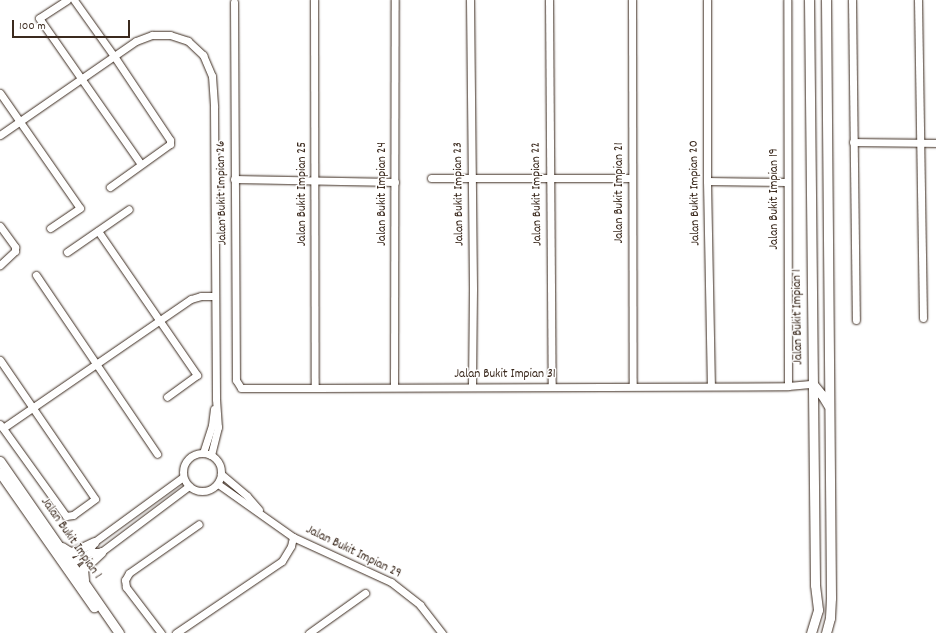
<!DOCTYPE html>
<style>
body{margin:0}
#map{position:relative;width:936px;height:633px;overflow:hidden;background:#fff;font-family:Dekko,sans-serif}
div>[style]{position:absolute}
.roads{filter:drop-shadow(0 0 1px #3b2a1e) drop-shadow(0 0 1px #3b2a1e)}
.minor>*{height:7px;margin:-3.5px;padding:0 3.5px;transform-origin:3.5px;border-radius:3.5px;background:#fff}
.minor>.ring{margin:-3.5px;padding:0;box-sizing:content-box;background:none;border:7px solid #fff;border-radius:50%}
.tertiary>*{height:9px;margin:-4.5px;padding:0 4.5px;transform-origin:4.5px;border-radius:4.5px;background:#fff}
span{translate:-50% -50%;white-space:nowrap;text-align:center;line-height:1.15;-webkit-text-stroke:3px #fff;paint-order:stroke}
.street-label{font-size:13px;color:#3b2a1e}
.scale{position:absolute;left:12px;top:20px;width:118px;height:18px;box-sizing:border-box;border:2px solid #3b2a1e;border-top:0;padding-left:5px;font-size:12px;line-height:14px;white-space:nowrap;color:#3b2a1e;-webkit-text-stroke:3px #fff;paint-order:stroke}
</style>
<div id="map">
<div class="roads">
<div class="minor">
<i style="left:67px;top:0;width:33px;rotate:147deg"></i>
<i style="left:39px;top:18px;width:178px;rotate:55.1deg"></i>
<i style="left:74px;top:0;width:69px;rotate:54.5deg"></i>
<i style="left:114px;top:56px;width:101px;rotate:56.3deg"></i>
<i style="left:170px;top:140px;width:4px;rotate:90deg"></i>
<i style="left:170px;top:144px;width:74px;rotate:144.4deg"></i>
<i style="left:314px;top:0;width:388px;rotate:89.9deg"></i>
<i style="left:470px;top:0;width:289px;rotate:89.4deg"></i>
<i style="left:473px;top:289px;width:98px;rotate:90.6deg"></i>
<i style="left:549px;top:0;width:387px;rotate:89.6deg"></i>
<i style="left:632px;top:0;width:386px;rotate:89.9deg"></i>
<i style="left:707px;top:0;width:181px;rotate:90deg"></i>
<i style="left:707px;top:181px;width:205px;rotate:88.9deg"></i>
<i style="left:852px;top:0;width:320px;rotate:89.3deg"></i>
<i style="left:918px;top:0;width:318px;rotate:89.1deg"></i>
<i style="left:234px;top:2px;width:378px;rotate:89.7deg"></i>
<i style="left:236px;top:380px;width:9px;rotate:58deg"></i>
<i style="left:241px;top:388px;width:74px"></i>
<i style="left:315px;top:388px;width:473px;rotate:-0.2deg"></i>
<i style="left:788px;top:386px;width:386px;rotate:-90.1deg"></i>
<i style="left:0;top:93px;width:140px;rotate:55.2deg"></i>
<i style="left:80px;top:208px;width:36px;rotate:146deg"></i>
<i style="left:0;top:135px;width:165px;rotate:-34.7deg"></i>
<i style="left:136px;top:41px;width:17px;rotate:-21deg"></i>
<i style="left:152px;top:35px;width:18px"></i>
<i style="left:170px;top:35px;width:19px;rotate:18deg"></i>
<i style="left:188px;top:41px;width:21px;rotate:43deg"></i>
<i style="left:203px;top:55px;width:23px;rotate:67deg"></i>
<i style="left:212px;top:76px;width:31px;rotate:86deg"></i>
<i style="left:214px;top:107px;width:292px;rotate:89.6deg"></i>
<i style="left:216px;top:399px;width:28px;rotate:86deg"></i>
<i style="left:218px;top:427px;width:29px;rotate:104deg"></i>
<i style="left:853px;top:142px;width:83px;rotate:0.7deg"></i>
<i style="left:431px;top:178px;width:201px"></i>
<i style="left:234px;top:179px;width:161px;rotate:1.1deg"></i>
<i style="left:707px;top:181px;width:80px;rotate:0.7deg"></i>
<i style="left:0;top:226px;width:26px;rotate:54deg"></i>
<i style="left:15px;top:247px;width:4px;rotate:90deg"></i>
<i style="left:15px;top:251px;width:21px;rotate:137deg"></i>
<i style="left:98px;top:231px;width:175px;rotate:55.5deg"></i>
<i style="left:197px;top:375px;width:37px;rotate:144deg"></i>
<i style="left:67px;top:252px;width:75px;rotate:-34.7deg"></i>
<i style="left:36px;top:275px;width:216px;rotate:55.9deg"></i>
<i style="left:0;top:360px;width:168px;rotate:55.6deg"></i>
<i style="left:95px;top:499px;width:27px;rotate:144deg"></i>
<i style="left:73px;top:515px;width:7px;rotate:172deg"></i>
<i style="left:66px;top:516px;width:113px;rotate:-125.7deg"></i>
<i style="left:788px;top:386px;width:25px;rotate:-5deg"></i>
<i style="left:394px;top:387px;width:387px;rotate:-89.9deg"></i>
<i style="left:3px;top:428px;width:228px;rotate:-34.5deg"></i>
<i style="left:191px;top:299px;width:10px;rotate:-17deg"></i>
<i style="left:201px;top:296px;width:13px"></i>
<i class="ring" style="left:183px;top:453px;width:31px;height:31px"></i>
<i style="left:203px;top:453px;width:29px;rotate:-72deg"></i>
<i style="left:212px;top:425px;width:16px;rotate:-83deg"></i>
<i style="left:221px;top:474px;width:34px;rotate:40deg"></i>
<i style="left:247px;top:496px;width:18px;rotate:49deg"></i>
<i style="left:218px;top:484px;width:92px;rotate:35.2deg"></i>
<i style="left:293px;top:537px;width:108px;rotate:24.7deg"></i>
<i style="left:391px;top:582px;width:37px;rotate:38deg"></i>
<i style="left:420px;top:605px;width:36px;rotate:52deg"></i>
<i style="left:92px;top:546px;width:4px;rotate:-63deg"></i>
<i style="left:94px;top:542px;width:110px;rotate:-36.1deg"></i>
<i style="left:71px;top:563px;width:23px;rotate:-29deg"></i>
<i style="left:91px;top:552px;width:10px"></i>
<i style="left:101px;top:552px;width:110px;rotate:-36.9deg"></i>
<i style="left:161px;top:633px;width:58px;rotate:-127.3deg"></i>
<i style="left:126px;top:587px;width:7px;rotate:-98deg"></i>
<i style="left:125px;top:580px;width:8px;rotate:-60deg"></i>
<i style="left:129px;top:573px;width:85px;rotate:-35deg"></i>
<i style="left:176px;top:633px;width:128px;rotate:-34.2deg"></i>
<i style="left:282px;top:561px;width:17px;rotate:-59deg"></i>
<i style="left:291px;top:546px;width:9px;rotate:-77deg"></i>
<i style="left:309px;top:633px;width:69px;rotate:-35.5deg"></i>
</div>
<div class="tertiary">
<i style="left:809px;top:0;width:585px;rotate:89.41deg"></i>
<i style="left:815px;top:585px;width:25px;rotate:83deg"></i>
<i style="left:818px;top:610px;width:24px;rotate:107deg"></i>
<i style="left:826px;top:0;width:598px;rotate:89.52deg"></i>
<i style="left:831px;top:598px;width:20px;rotate:93deg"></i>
<i style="left:830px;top:618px;width:16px;rotate:105deg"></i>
<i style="left:813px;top:384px;width:14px;rotate:51deg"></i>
<i style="left:822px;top:395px;width:12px;rotate:59deg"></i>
<i style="left:0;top:461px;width:209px;rotate:55.3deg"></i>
<i style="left:0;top:473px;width:164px;rotate:55deg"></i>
<i style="left:62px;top:547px;width:9px;rotate:32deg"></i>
<i style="left:70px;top:552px;width:5px;rotate:-11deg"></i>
<i style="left:75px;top:551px;width:21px;rotate:-25deg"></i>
<i style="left:84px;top:580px;width:11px;rotate:-95deg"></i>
<i style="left:83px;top:569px;width:25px;rotate:-43deg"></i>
</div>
</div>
<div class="street-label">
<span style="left:223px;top:193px;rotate:-91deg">Jalan Bukit Impian 26</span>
<span style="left:620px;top:193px;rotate:-90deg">Jalan Bukit Impian 21</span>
<span style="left:696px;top:193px;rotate:-91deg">Jalan Bukit Impian 20</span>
<span style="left:303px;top:194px;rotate:-90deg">Jalan Bukit Impian 25</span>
<span style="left:383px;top:194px;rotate:-90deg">Jalan Bukit Impian 24</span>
<span style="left:460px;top:194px;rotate:-91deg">Jalan Bukit Impian 23</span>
<span style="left:538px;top:194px;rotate:-91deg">Jalan Bukit Impian 22</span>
<span style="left:775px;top:199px;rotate:-90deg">Jalan Bukit Impian 19</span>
<span style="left:799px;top:317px;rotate:-91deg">Jalan Bukit Impian 1</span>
<span style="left:505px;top:375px">Jalan Bukit Impian 31</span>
<span style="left:70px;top:539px;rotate:55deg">Jalan Bukit Impian 1</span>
<span style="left:353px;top:553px;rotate:26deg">Jalan Bukit Impian 29</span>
</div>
<div class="scale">100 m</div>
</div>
